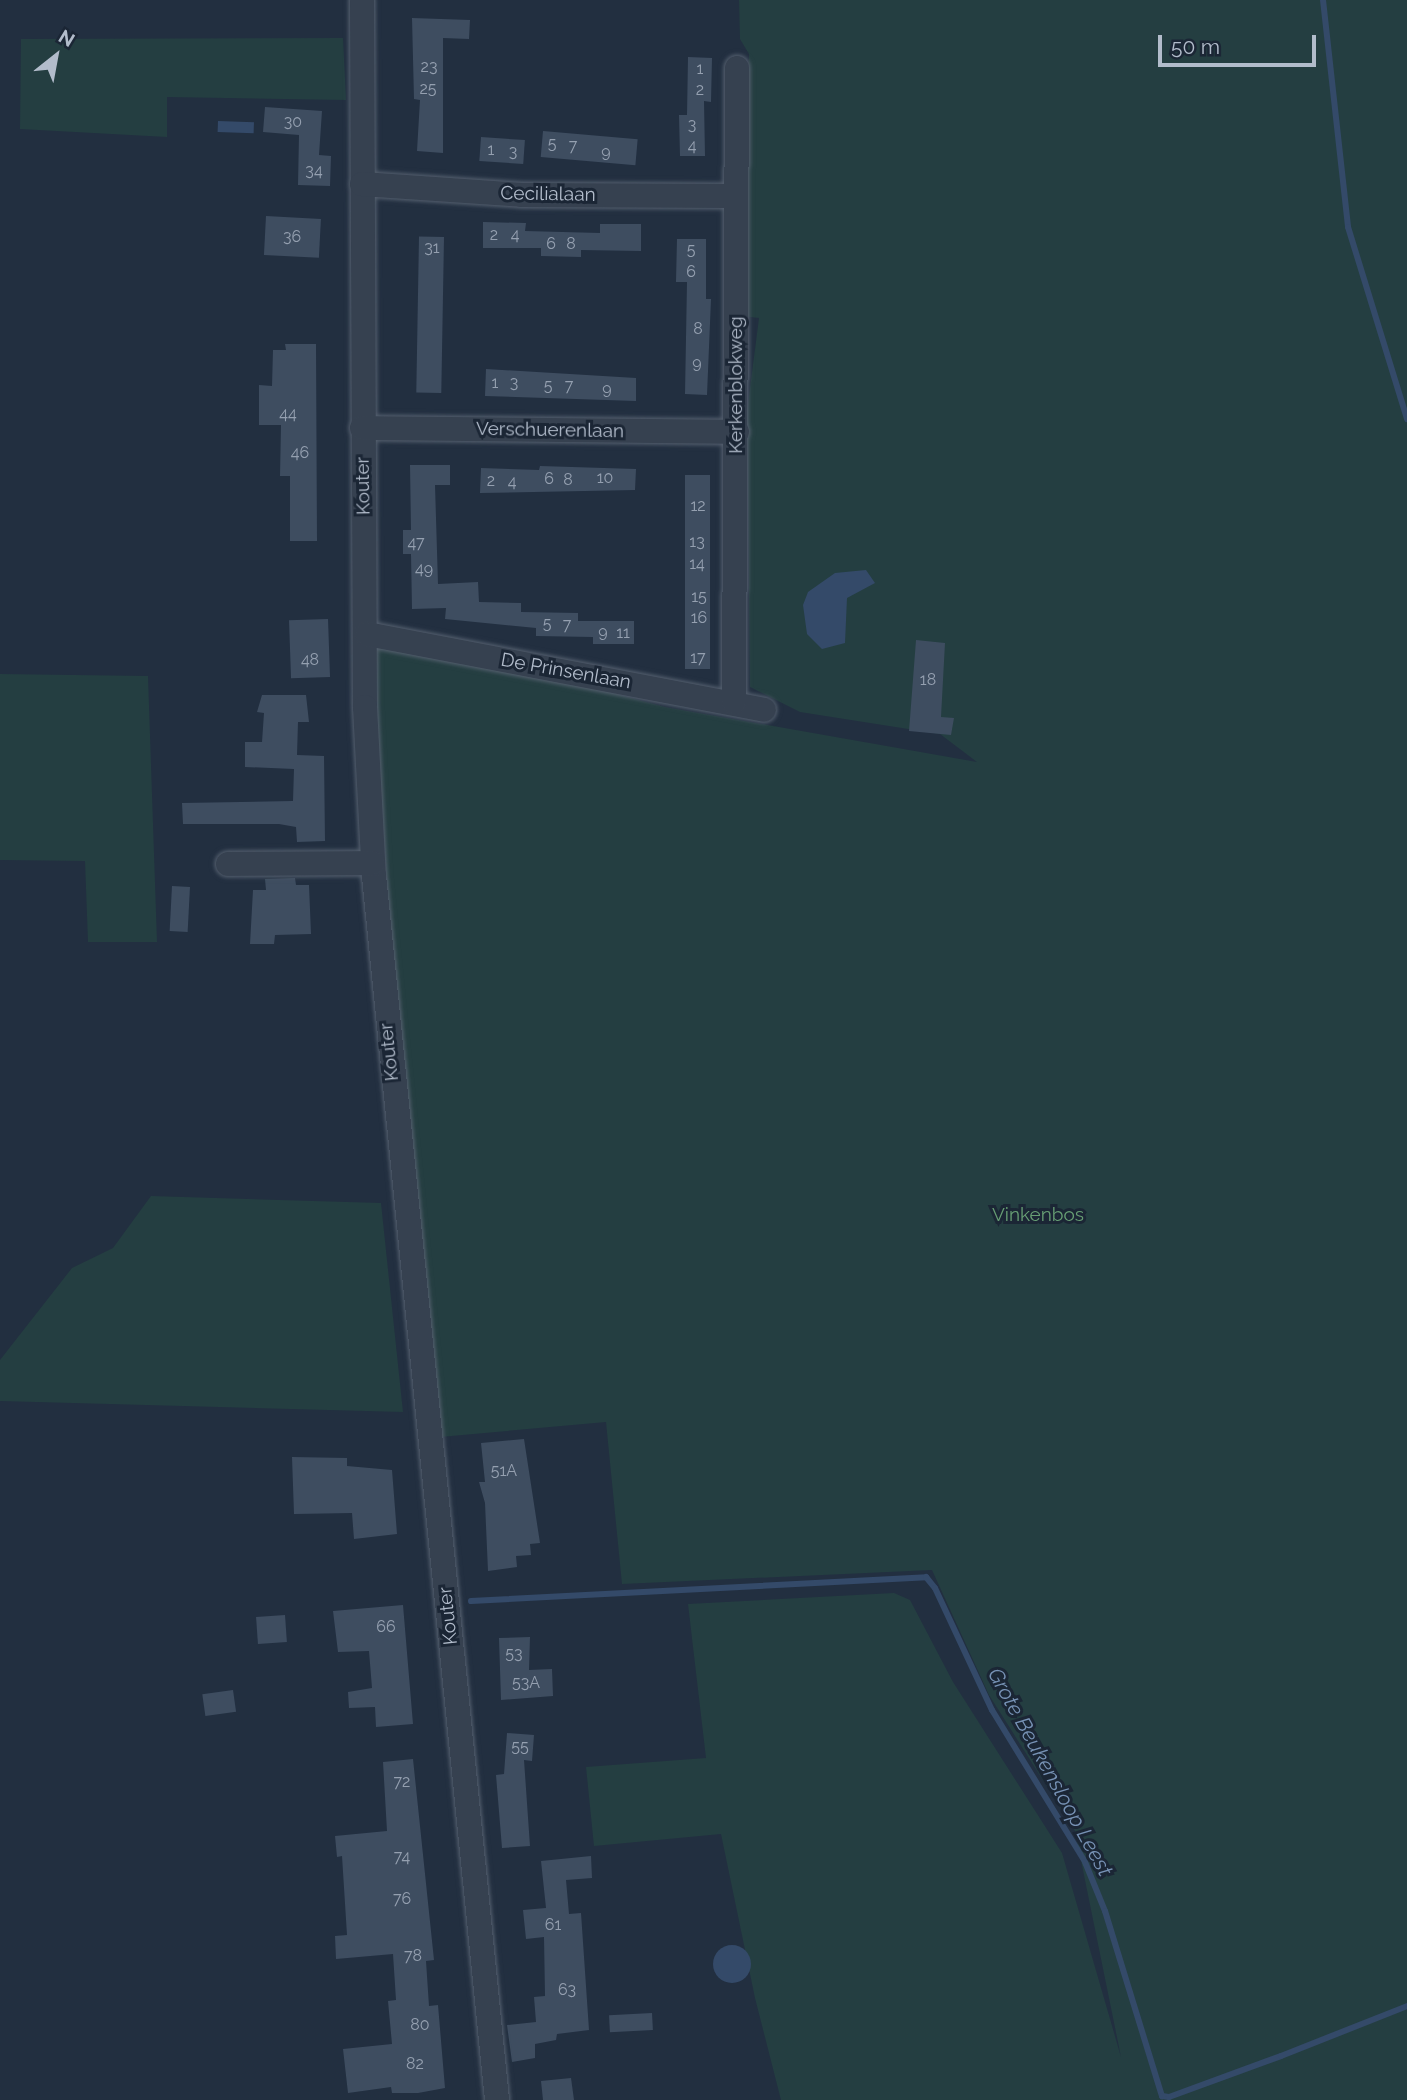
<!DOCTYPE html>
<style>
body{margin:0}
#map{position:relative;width:1407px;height:2100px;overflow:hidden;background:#222f40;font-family:Raleway,sans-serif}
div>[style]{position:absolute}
.green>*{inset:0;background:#243e41}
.water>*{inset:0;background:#344a69;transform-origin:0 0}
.round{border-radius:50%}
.stream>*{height:6px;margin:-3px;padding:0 3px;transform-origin:3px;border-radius:3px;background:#344a69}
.building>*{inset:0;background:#3e4d60;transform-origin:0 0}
.roads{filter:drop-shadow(0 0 2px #545f6e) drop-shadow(0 0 2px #545f6e)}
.minor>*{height:24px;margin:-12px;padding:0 12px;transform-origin:12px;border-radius:12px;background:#364150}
span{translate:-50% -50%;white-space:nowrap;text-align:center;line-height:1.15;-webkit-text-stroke:6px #1b2635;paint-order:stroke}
.number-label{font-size:16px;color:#95a0b0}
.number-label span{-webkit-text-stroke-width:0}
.street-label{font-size:19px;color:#b2bccb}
.park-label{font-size:19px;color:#679e74}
.water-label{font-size:21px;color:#7792b5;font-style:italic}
.north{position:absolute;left:21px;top:21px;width:70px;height:70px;-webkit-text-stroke:5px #1b2635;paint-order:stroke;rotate:31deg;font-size:19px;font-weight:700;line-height:28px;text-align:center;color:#b2bccb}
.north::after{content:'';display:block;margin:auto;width:24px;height:32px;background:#b2bccb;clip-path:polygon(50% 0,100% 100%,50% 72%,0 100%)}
.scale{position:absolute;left:1158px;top:35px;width:158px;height:32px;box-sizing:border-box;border:4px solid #b2bccb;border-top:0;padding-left:9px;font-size:21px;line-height:24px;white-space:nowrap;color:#b2bccb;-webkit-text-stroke:5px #1b2635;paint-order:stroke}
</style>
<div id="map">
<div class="green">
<i style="clip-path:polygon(739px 0,1407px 0,1407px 2100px,781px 2100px,755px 1998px,721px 1834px,594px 1846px,586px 1767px,706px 1758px,688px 1604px,894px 1593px,910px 1600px,953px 1682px,1062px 1853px,1121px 2057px,1075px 1831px,989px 1695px,932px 1570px,622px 1584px,606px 1422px,440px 1437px,391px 945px,376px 715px,375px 630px,665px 707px,977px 762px,940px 734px,800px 712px,750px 687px,747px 411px,759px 318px,741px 316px,749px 54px,740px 39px)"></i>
<i style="clip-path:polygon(343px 38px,346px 100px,167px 97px,167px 137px,20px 129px,21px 39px)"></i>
<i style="clip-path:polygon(0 674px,148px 676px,157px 942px,88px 942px,85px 861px,0 860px)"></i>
<i style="clip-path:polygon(151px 1196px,381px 1203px,403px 1412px,0 1401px,0 1360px,72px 1268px,113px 1248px)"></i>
</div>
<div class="water">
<i style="left:218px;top:121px;width:36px;height:11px;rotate:2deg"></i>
<i style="clip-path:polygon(866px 570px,875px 583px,847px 598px,845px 643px,822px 649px,807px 634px,803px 605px,808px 592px,835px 573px)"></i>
<i class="round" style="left:713px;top:1945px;width:38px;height:38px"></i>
</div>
<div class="stream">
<i style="left:1323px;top:0;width:228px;rotate:83.7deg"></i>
<i style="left:1348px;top:227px;width:201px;rotate:72.9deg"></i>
<i style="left:471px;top:1601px;width:456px;rotate:-3deg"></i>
<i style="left:926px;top:1577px;width:14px;rotate:51deg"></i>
<i style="left:935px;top:1588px;width:135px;rotate:65deg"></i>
<i style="left:992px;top:1710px;width:178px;rotate:58.5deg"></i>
<i style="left:1085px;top:1862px;width:53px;rotate:67.8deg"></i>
<i style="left:1105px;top:1911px;width:194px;rotate:72.9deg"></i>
<i style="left:1162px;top:2096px;width:7px;rotate:8deg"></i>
<i style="left:1169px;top:2097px;width:119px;rotate:-20.1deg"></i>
<i style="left:1281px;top:2056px;width:136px;rotate:-21.6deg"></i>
</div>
<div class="building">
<i style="clip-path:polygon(412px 18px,470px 20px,469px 39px,443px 38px,443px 153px,417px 151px,420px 100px,414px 99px)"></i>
<i style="clip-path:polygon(688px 57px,712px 58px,711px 102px,704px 101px,705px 156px,680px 156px,679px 115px,687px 115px)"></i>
<i style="clip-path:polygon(265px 107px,322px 111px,319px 155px,331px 156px,330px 186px,298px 185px,299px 135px,263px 132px)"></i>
<i style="left:543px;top:131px;width:95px;height:26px;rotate:5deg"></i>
<i style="left:481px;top:137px;width:44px;height:24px;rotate:4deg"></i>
<i style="left:266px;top:216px;width:55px;height:39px;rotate:3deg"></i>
<i style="clip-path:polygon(483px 222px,526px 223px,525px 231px,600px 233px,600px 224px,641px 224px,641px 251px,581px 250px,581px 257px,541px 256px,541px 248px,483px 248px)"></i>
<i style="left:444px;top:237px;width:156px;height:25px;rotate:91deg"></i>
<i style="clip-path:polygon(677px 239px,706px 239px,706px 299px,711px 299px,707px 395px,685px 394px,687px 282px,676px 282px)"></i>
<i style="clip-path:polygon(285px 344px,316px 344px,317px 541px,290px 541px,290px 476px,280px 476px,281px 425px,259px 425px,259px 385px,272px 386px,273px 350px,286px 350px)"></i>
<i style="clip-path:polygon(486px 369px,636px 378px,636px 401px,485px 396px)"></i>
<i style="clip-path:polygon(410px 465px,450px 465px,450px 485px,435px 485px,438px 584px,478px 582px,479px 602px,521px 603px,521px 612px,578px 613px,578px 621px,634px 621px,634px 644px,593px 644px,593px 637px,536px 636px,536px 628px,445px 619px,446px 608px,412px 609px,411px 554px,403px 554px,403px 530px,411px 530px)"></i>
<i style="clip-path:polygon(540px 466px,636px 469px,635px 490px,480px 493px,481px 468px,539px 470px)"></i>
<i style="left:710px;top:475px;width:194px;height:25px;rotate:90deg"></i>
<i style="left:328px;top:619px;width:58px;height:39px;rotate:88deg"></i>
<i style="clip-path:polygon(916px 640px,945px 643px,941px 717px,954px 718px,951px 735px,909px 731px)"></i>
<i style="clip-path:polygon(262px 695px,306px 695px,309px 722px,298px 722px,297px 755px,324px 756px,325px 841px,297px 842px,296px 827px,279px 824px,183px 824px,182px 803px,293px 801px,294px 769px,245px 767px,245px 742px,262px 742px,264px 713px,257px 712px)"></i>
<i style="clip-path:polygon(295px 878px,296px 885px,309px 885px,311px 934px,275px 935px,274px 944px,250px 944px,253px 890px,266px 890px,265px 879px)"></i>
<i style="left:172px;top:886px;width:18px;height:45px;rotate:3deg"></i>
<i style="clip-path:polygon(524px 1439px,540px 1543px,530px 1544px,531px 1555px,516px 1556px,517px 1567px,488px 1571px,485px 1503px,479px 1482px,485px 1482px,481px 1443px)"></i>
<i style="clip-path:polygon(292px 1457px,347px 1458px,347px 1466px,392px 1470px,397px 1534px,354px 1539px,352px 1513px,294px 1514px)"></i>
<i style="clip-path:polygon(403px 1605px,413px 1724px,376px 1727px,375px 1707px,349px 1708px,348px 1692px,372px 1688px,369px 1651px,338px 1652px,333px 1611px)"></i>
<i style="left:285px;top:1615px;width:27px;height:29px;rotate:86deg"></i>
<i style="clip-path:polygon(530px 1637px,529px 1670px,552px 1669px,553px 1696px,501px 1700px,499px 1638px)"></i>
<i style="left:233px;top:1690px;width:22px;height:31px;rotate:82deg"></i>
<i style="clip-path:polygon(507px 1733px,534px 1735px,532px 1761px,524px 1760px,530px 1846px,502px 1848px,496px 1775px,504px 1774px)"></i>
<i style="clip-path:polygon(413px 1759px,434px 1960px,426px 1961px,429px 2006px,438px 2005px,445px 2088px,418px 2093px,392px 2093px,391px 2087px,348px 2093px,343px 2049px,392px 2044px,388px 2001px,396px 2000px,393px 1954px,336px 1959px,335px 1936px,347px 1935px,342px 1856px,337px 1857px,335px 1836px,387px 1831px,383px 1762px)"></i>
<i style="clip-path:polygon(591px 1856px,592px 1878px,566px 1880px,569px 1914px,581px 1913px,589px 2030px,557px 2034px,556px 2040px,535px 2044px,535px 2058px,512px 2062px,507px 2025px,536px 2022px,534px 1997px,545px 1996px,544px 1937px,526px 1939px,523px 1910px,546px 1908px,541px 1861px)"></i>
<i style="left:652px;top:2013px;width:17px;height:43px;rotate:87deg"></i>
<i style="clip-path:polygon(571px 2078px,574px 2100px,543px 2100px,541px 2081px)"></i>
</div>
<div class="roads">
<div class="minor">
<i style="left:362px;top:0;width:707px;rotate:89.76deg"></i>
<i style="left:365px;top:707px;width:169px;rotate:87deg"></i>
<i style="left:374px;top:876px;width:1230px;rotate:84.26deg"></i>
<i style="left:362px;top:184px;width:160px;rotate:3.9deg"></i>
<i style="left:522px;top:195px;width:213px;rotate:0.3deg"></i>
<i style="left:362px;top:428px;width:375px;rotate:0.6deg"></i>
<i style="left:367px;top:634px;width:404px;rotate:10.8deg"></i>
<i style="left:734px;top:702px;width:634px;rotate:-89.73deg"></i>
<i style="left:228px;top:864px;width:145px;rotate:-0.4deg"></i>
</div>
</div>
<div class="number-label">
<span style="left:429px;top:67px">23</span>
<span style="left:700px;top:69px">1</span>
<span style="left:428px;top:89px">25</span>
<span style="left:700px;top:90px">2</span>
<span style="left:293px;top:122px">30</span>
<span style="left:692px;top:125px">3</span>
<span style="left:552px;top:144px">5</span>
<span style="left:573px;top:146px">7</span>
<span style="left:692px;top:146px">4</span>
<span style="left:491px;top:150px">1</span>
<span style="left:513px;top:152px">3</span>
<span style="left:606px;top:152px">9</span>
<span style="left:314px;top:171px">34</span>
<span style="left:494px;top:235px">2</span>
<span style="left:515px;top:235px">4</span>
<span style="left:292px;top:237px">36</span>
<span style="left:551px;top:244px">6</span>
<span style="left:571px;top:244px">8</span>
<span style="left:432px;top:248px">31</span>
<span style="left:691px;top:250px">5</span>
<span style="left:691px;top:272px">6</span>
<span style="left:698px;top:329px">8</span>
<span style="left:697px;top:363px">9</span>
<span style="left:495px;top:383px">1</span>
<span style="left:514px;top:383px">3</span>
<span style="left:548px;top:386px">5</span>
<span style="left:569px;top:386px">7</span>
<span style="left:607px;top:389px">9</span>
<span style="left:288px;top:414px">44</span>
<span style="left:300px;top:453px">46</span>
<span style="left:605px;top:478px">10</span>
<span style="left:549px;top:479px">6</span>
<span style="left:568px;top:480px">8</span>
<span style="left:491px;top:481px">2</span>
<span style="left:512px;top:482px">4</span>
<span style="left:698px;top:506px">12</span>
<span style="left:697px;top:542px">13</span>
<span style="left:416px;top:543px">47</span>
<span style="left:697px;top:564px">14</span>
<span style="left:424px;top:569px">49</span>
<span style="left:699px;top:597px">15</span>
<span style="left:699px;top:618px">16</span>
<span style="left:547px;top:624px">5</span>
<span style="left:567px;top:625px">7</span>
<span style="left:603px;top:632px">9</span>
<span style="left:623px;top:633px">11</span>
<span style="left:698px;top:658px">17</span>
<span style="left:310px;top:660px">48</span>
<span style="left:928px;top:680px">18</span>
<span style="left:504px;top:1471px">51A</span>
<span style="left:386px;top:1627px">66</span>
<span style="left:514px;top:1654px">53</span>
<span style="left:526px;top:1683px">53A</span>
<span style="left:520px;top:1747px">55</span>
<span style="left:402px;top:1782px">72</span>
<span style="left:402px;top:1857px">74</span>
<span style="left:402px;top:1899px">76</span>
<span style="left:553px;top:1925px">61</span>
<span style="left:413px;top:1956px">78</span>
<span style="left:567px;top:1990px">63</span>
<span style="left:420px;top:2025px">80</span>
<span style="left:415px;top:2064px">82</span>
</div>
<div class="street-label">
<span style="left:548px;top:194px;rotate:1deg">Cecilialaan</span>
<span style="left:736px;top:385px;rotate:-90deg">Kerkenblokweg</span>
<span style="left:550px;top:430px;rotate:1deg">Verschuerenlaan</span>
<span style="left:363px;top:486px;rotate:-91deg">Kouter</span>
<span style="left:566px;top:671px;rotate:10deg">De Prinsenlaan</span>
<span style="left:389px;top:1052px;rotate:-96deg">Kouter</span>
<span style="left:448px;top:1616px;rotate:-96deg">Kouter</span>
</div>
<div class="park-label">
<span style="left:1038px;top:1215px">Vinkenbos</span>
</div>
<div class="water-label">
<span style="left:1050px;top:1772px;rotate:61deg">Grote Beukensloop Leest</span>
</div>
<div class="north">N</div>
<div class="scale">50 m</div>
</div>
